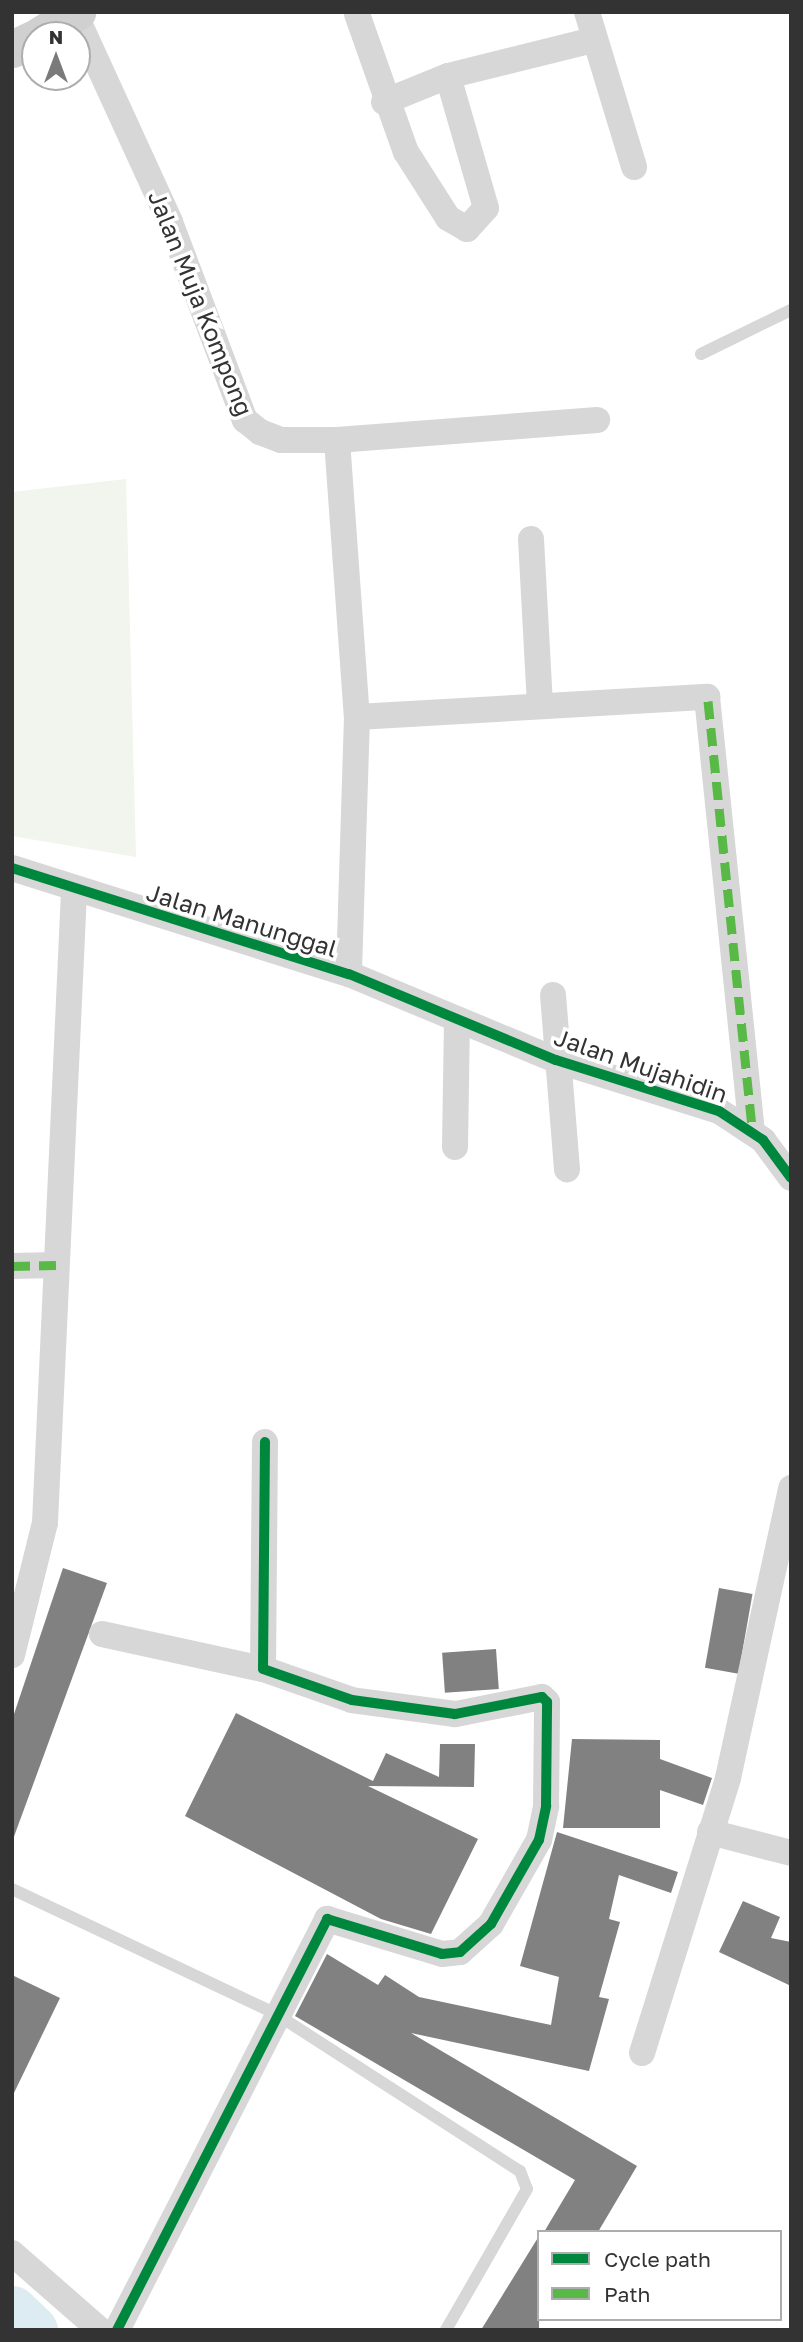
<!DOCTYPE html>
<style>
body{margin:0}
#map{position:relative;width:803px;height:2342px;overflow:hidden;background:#fff;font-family:"Golos Text",sans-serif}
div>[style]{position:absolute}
.green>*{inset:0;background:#f1f5ed}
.river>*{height:51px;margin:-25.5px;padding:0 25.5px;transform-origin:25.5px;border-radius:25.5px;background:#ddebf3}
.building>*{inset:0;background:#818181;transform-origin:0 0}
.lane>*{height:12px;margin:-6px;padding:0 6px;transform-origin:6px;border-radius:6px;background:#d7d7d7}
.street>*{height:26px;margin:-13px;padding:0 13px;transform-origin:13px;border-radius:13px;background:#d7d7d7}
.secondary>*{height:37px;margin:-18.5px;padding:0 18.5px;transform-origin:18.5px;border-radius:18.5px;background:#d0d0d0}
.quiet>*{height:9px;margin-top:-4.5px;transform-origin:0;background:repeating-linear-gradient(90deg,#58b947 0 18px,transparent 0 27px)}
.cycleway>*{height:10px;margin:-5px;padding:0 5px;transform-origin:5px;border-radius:5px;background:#00873e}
span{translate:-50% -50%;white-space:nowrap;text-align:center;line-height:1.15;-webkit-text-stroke:7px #fff;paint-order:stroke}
.street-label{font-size:24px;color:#333}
.frame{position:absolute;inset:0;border:14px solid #333;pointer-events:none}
.legend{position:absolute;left:537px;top:2230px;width:245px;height:91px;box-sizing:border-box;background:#fff;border:2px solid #adadad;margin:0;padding:9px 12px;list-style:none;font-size:21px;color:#333}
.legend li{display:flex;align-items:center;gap:14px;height:35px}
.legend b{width:35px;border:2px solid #adadad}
.north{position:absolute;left:21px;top:21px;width:70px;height:70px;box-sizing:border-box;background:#fff;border:2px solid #adadad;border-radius:50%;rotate:0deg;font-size:19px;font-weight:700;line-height:28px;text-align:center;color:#333}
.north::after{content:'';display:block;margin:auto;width:24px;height:32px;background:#7a7a7a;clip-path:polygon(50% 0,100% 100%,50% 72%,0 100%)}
</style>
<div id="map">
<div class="green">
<i style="clip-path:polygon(126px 479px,136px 857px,12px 836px,12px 492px)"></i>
</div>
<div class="river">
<i style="left:12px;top:2311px;width:28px;rotate:44deg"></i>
</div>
<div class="building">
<i style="clip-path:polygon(63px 1568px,107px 1583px,12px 1842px,12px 1720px)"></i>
<i style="left:719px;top:1588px;width:34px;height:81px;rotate:10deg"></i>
<i style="left:496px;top:1649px;width:40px;height:54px;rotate:86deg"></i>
<i style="clip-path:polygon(236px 1713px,373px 1781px,386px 1753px,439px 1777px,440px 1744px,475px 1744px,474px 1787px,368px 1786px,478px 1839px,431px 1934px,381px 1919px,185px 1816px)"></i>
<i style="clip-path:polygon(572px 1739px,660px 1740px,660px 1759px,712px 1778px,703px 1805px,660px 1790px,660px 1828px,563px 1828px)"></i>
<i style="clip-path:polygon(557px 1832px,678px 1872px,671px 1893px,619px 1875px,609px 1919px,620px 1922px,599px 1997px,609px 1999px,589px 2071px,411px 2033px,637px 2166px,598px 2232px,544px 2232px,575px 2180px,295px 2016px,327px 1954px,378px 1985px,385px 1975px,419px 1997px,551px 2025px,559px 1977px,520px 1966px)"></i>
<i style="clip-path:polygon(743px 1901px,780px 1917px,771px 1938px,791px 1942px,791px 1986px,719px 1952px)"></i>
<i style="clip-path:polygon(12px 1975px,60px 1998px,12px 2097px)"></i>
<i style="clip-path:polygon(539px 2236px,539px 2330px,481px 2330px)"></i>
</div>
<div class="lane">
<i style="left:701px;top:354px;width:100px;rotate:-26.1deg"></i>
<i style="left:12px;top:1889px;width:292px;rotate:25.3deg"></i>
<i style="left:276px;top:2014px;width:290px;rotate:32.8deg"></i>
<i style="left:520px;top:2171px;width:19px;rotate:69deg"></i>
<i style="left:527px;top:2189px;width:163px;rotate:119.9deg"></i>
</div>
<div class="street">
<i style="left:74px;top:12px;width:231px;rotate:65.4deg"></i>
<i style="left:170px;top:222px;width:212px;rotate:69.3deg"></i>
<i style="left:245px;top:420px;width:19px;rotate:39deg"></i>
<i style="left:260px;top:432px;width:22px;rotate:21deg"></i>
<i style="left:281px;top:440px;width:56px"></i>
<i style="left:337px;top:440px;width:261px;rotate:-4.4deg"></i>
<i style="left:587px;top:12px;width:162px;rotate:73.1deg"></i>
<i style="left:357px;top:14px;width:146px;rotate:70.5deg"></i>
<i style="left:406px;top:152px;width:78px;rotate:57.5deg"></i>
<i style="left:448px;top:218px;width:22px;rotate:30deg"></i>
<i style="left:467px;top:229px;width:28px;rotate:-48deg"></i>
<i style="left:486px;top:208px;width:137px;rotate:-106.1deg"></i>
<i style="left:384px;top:102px;width:69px;rotate:-22.1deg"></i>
<i style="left:448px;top:76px;width:150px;rotate:-13.9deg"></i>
<i style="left:337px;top:440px;width:278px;rotate:85.9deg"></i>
<i style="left:357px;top:717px;width:257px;rotate:91.8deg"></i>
<i style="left:531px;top:539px;width:165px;rotate:86.9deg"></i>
<i style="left:357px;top:717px;width:351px;rotate:-3.3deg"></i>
<i style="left:707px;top:697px;width:434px;rotate:84.1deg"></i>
<i style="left:12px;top:868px;width:353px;rotate:17.5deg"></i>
<i style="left:349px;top:974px;width:224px;rotate:22.6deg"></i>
<i style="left:556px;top:1060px;width:171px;rotate:17.4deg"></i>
<i style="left:719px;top:1111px;width:53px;rotate:33.4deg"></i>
<i style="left:763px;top:1140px;width:47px;rotate:53.6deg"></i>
<i style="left:553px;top:995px;width:175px;rotate:85.4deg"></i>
<i style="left:455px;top:1147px;width:127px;rotate:-89.1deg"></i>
<i style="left:12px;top:1266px;width:44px;rotate:-1.3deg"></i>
<i style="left:102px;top:1634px;width:165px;rotate:12.3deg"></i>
<i style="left:12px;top:1655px;width:136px;rotate:-76deg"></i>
<i style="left:45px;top:1523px;width:633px;rotate:-87.37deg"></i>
<i style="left:710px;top:1832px;width:84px;rotate:14.5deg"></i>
<i style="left:642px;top:2053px;width:288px;rotate:-72.6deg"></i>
<i style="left:728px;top:1778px;width:297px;rotate:-77.7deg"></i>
<i style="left:12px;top:2253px;width:117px;rotate:41.2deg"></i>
<i style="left:117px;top:2330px;width:462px;rotate:-62.9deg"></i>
<i style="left:327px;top:1919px;width:120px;rotate:16.9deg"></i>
<i style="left:442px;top:1954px;width:18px;rotate:-6deg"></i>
<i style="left:460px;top:1952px;width:42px;rotate:-42.1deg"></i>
<i style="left:491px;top:1924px;width:97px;rotate:-60.3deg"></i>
<i style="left:539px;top:1840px;width:35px;rotate:-78deg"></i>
<i style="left:546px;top:1806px;width:104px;rotate:-89.4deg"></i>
<i style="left:547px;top:1702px;width:7px;rotate:-135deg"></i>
<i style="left:542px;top:1697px;width:89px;rotate:168.9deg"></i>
<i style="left:455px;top:1714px;width:104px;rotate:-172.3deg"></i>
<i style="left:352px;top:1700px;width:94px;rotate:-160.8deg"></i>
<i style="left:263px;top:1669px;width:227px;rotate:-89.5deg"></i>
</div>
<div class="secondary">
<i style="left:40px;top:35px;width:44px;rotate:-31.9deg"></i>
<i style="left:12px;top:49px;width:25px;rotate:-26deg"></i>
</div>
<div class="quiet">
<i style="left:708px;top:701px;width:430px;rotate:84.1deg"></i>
<i style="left:12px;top:1266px;width:44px;rotate:-1.3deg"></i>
</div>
<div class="cycleway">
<i style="left:12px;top:868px;width:353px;rotate:17.5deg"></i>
<i style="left:349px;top:974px;width:224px;rotate:22.6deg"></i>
<i style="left:556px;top:1060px;width:171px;rotate:17.4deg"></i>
<i style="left:719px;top:1111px;width:53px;rotate:33.4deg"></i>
<i style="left:763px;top:1140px;width:47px;rotate:53.6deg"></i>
<i style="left:117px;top:2330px;width:462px;rotate:-62.9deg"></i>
<i style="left:327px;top:1919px;width:120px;rotate:16.9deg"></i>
<i style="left:442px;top:1954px;width:18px;rotate:-6deg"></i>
<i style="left:460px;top:1952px;width:42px;rotate:-42.1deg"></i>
<i style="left:491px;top:1924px;width:97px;rotate:-60.3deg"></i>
<i style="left:539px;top:1840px;width:35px;rotate:-78deg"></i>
<i style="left:546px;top:1806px;width:104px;rotate:-89.4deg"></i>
<i style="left:547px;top:1702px;width:7px;rotate:-135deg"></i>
<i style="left:542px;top:1697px;width:89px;rotate:168.9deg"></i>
<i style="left:455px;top:1714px;width:104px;rotate:-172.3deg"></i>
<i style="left:352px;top:1700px;width:94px;rotate:-160.8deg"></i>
<i style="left:263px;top:1669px;width:227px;rotate:-89.5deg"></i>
</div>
<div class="street-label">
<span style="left:201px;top:303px;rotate:68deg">Jalan Muja Kompong</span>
<span style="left:242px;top:920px;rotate:17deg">Jalan Manunggal</span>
<span style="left:641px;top:1065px;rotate:19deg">Jalan Mujahidin</span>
</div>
<div class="frame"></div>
<ul class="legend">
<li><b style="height:9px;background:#00873e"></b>Cycle path</li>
<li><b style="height:9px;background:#58b947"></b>Path</li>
</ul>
<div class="north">N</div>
</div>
